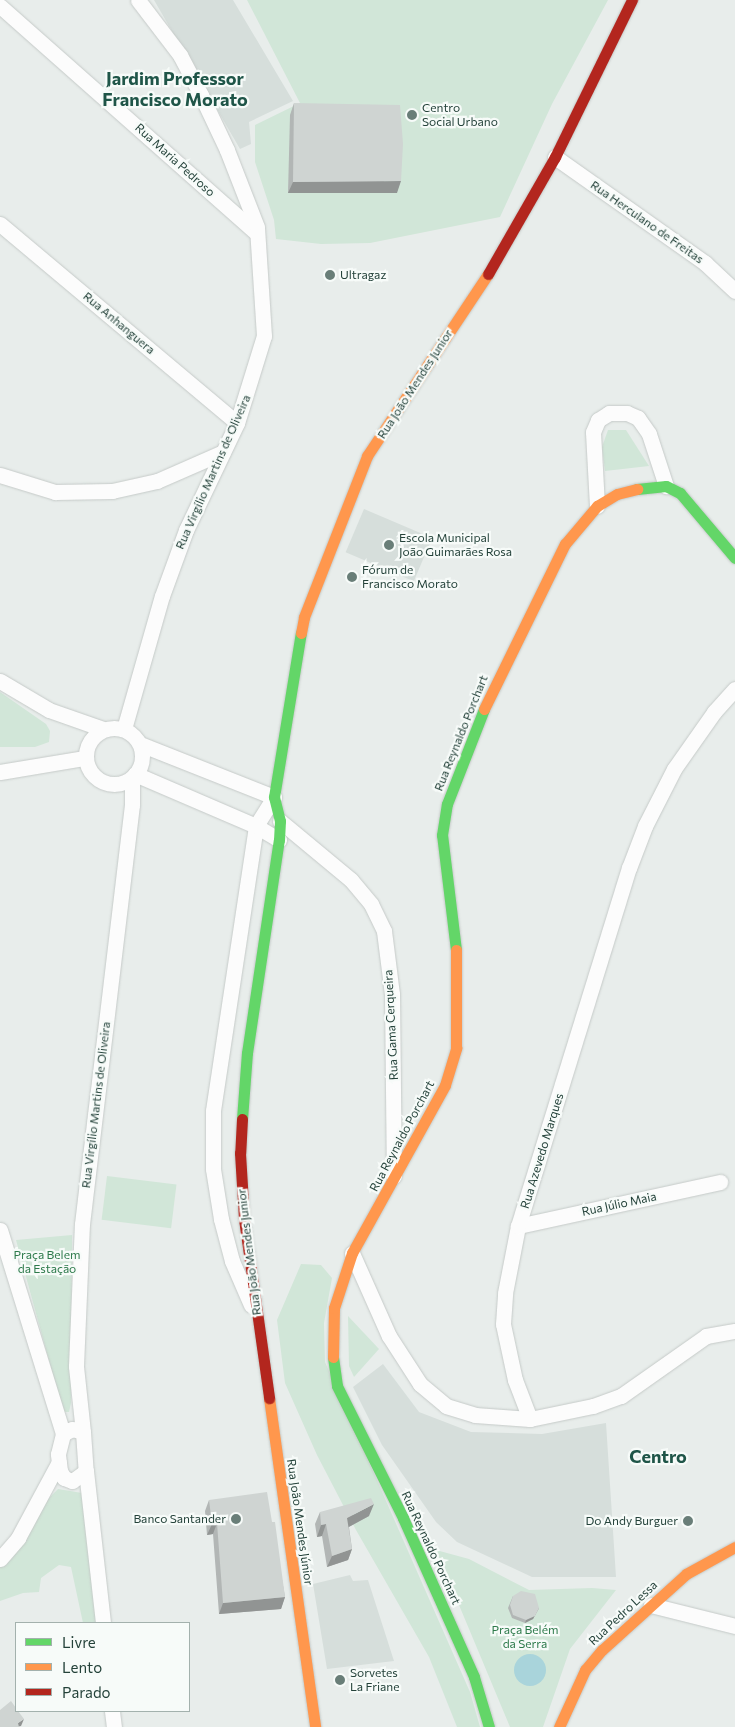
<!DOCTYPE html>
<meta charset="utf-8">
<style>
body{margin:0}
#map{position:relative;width:735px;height:1727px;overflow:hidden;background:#e8edeb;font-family:Commissioner,sans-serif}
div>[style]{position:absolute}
.built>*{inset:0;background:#d6dedb;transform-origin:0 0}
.green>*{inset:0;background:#d1e6d8;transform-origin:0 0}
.water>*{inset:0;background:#a9d4db}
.round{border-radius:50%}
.roads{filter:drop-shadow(0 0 1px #c5cac8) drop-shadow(0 0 1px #c5cac8)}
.street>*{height:15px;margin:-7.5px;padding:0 7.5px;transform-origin:7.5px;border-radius:7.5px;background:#fcfcfc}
.street>.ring{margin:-7.5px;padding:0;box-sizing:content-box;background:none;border:15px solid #fcfcfc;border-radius:50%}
.fast>*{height:11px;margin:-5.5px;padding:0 5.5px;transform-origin:5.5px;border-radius:5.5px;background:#63d668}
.slow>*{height:11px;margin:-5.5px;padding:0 5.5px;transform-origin:5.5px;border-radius:5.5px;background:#ff974d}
.jam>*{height:11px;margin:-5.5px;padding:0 5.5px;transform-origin:5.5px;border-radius:5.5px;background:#b3261e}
.wall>*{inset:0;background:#b2b6b5}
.shaded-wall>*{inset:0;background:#919493}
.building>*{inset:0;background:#cfd4d2}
.dots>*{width:14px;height:14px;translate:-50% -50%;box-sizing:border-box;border:2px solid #f7fbf9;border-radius:50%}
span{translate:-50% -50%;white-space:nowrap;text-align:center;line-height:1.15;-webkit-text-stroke:4.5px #f7fbf9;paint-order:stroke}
.poi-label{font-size:12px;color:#24423a}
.left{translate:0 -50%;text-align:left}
.right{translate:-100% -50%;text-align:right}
.street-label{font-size:12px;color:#24423a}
.park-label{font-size:12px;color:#2d7a4b}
.district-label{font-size:18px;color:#1f5548;font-weight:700}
.legend{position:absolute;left:15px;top:1622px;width:175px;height:90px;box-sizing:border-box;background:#f7fbf9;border:1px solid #a3b1ad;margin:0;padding:6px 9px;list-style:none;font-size:15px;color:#24423a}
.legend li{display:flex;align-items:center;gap:10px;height:25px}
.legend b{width:25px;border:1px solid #a3b1ad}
</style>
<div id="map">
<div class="built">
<i style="clip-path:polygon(154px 0,233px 0,293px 101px,249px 122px,251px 144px,240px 149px)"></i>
<i style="left:364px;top:509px;width:74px;height:47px;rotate:23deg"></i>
<i style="clip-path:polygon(383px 1364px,419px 1412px,471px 1432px,542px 1434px,606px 1423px,616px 1577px,532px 1577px,457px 1542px,436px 1522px,382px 1445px,353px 1387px)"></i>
<i style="clip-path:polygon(350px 1575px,353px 1581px,368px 1580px,394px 1661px,327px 1669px,313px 1584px)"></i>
</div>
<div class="green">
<i style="clip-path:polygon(247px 0,608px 0,552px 104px,500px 217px,370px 243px,321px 244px,276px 239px,274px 220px,255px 162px,255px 125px,300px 103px)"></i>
<i style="clip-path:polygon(608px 430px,626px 430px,649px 466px,605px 471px,602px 447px)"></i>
<i style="clip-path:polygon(0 692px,46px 724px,50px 731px,49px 742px,35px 747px,0 747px)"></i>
<i style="left:107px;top:1176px;width:70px;height:44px;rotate:7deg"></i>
<i style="clip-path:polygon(72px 1235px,71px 1403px,69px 1412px,63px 1412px,16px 1240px)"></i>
<i style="clip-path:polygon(301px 1264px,321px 1265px,332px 1278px,324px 1323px,325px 1362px,470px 1692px,480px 1727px,457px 1727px,429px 1657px,356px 1530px,317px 1455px,285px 1383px,277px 1320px)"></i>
<i style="clip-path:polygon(348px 1316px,379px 1349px,354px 1377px,349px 1366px)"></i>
<i style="clip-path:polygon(58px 1489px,82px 1493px,98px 1623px,83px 1623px,71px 1567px,59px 1565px,41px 1578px,39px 1592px,23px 1593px,0 1601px,0 1567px,12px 1556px,47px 1500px)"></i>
<i style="clip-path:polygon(436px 1550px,469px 1559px,529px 1590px,592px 1588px,616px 1590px,570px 1649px,543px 1727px,510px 1727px)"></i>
</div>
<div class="water">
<i class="round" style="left:514px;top:1654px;width:32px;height:32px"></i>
</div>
<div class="roads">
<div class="street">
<i style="left:0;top:6px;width:343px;rotate:41.5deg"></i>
<i style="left:555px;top:157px;width:184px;rotate:35.2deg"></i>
<i style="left:705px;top:263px;width:41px;rotate:43deg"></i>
<i style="left:0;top:224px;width:309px;rotate:40deg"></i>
<i style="left:0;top:475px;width:58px;rotate:17.2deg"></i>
<i style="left:55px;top:492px;width:57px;rotate:-1deg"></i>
<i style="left:112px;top:491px;width:46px;rotate:-12.5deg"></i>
<i style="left:157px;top:481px;width:72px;rotate:-23.7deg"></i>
<i style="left:597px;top:506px;width:74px;rotate:-93.1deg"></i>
<i style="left:593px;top:432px;width:13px;rotate:-67deg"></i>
<i style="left:598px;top:420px;width:13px;rotate:-32deg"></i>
<i style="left:609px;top:413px;width:18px"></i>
<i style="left:627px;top:413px;width:12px;rotate:24deg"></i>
<i style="left:638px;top:418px;width:19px;rotate:55deg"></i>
<i style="left:649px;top:434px;width:55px;rotate:71.9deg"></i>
<i style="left:0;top:681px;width:57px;rotate:30.6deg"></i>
<i style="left:49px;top:710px;width:57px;rotate:19.4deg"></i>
<i class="ring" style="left:86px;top:728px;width:41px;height:41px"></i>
<i style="left:124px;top:729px;width:138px;rotate:-74.1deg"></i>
<i style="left:162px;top:596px;width:70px;rotate:-70deg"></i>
<i style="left:186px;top:530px;width:119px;rotate:-64.5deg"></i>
<i style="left:237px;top:423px;width:91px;rotate:-72.8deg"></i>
<i style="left:264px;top:336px;width:109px;rotate:-93.7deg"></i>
<i style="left:257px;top:227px;width:83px;rotate:-111.3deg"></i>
<i style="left:227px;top:150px;width:61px;rotate:-115.3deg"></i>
<i style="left:201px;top:95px;width:45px;rotate:-117.7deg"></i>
<i style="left:180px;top:55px;width:69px;rotate:-127.4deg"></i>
<i style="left:140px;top:744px;width:144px;rotate:21.6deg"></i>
<i style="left:274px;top:797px;width:34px;rotate:122deg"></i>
<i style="left:256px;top:826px;width:288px;rotate:98.6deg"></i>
<i style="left:213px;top:1111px;width:58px;rotate:90deg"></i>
<i style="left:213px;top:1169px;width:51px;rotate:80.9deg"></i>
<i style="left:221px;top:1219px;width:43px;rotate:75.3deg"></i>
<i style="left:232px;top:1261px;width:48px;rotate:66.6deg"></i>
<i style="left:0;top:772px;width:86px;rotate:-9.4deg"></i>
<i style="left:135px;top:774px;width:132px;rotate:23.3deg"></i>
<i style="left:256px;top:826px;width:27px;rotate:31deg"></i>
<i style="left:280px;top:821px;width:92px;rotate:39.7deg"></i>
<i style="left:351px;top:880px;width:31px;rotate:50deg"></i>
<i style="left:371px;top:904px;width:30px;rotate:64deg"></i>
<i style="left:384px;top:931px;width:64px;rotate:82.8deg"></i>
<i style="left:392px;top:994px;width:182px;rotate:89.4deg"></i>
<i style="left:518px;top:1226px;width:207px;rotate:-12.3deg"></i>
<i style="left:0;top:1230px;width:214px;rotate:72.8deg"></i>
<i style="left:352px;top:1253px;width:91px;rotate:66deg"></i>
<i style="left:389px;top:1336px;width:57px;rotate:57.1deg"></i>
<i style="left:420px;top:1384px;width:34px;rotate:40deg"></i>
<i style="left:446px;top:1406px;width:30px;rotate:17deg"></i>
<i style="left:475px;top:1415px;width:55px;rotate:4.2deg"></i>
<i style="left:530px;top:1419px;width:64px;rotate:-11.7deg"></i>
<i style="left:593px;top:1406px;width:30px;rotate:-20deg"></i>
<i style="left:621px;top:1396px;width:104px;rotate:-35.2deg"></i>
<i style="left:706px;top:1336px;width:29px;rotate:-10deg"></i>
<i style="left:530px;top:1419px;width:42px;rotate:-111deg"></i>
<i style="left:515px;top:1380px;width:57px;rotate:-102.1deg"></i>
<i style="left:503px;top:1324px;width:31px;rotate:-86deg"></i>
<i style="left:505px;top:1293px;width:68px;rotate:-79deg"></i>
<i style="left:518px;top:1226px;width:375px;rotate:-72.8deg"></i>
<i style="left:629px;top:868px;width:45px;rotate:-69.1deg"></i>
<i style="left:645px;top:826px;width:64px;rotate:-63deg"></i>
<i style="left:674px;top:769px;width:70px;rotate:-54.9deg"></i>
<i style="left:714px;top:712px;width:31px;rotate:-48deg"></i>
<i style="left:72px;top:1429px;width:11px;rotate:15deg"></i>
<i style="left:83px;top:1432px;width:39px;rotate:86deg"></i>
<i style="left:86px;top:1471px;width:17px;rotate:144deg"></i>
<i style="left:72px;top:1481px;width:9px;rotate:-159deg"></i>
<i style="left:64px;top:1478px;width:8px;rotate:-120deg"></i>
<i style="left:60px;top:1471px;width:17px;rotate:-97deg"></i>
<i style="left:58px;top:1454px;width:21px;rotate:-76deg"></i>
<i style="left:63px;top:1434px;width:10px;rotate:-29deg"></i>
<i style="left:83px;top:1432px;width:66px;rotate:-96.1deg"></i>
<i style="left:76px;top:1366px;width:142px;rotate:-87.6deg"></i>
<i style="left:82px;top:1224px;width:422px;rotate:-83.2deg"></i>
<i style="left:132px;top:805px;width:27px;rotate:-90deg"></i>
<i style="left:86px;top:1471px;width:153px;rotate:83.6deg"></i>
<i style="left:0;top:1559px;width:28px;rotate:-49deg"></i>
<i style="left:18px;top:1538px;width:86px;rotate:-61.7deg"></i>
<i style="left:651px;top:1605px;width:87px;rotate:14deg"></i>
<i style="left:112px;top:1711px;width:16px;rotate:83deg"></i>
</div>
<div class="fast">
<i style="left:637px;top:489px;width:29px;rotate:-6deg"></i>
<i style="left:666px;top:486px;width:16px;rotate:27deg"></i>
<i style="left:680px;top:493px;width:85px;rotate:49.8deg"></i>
<i style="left:456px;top:950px;width:116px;rotate:-96.9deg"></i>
<i style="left:442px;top:835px;width:31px;rotate:-81deg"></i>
<i style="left:447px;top:804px;width:102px;rotate:-68.7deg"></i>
<i style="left:242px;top:1119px;width:66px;rotate:-85.7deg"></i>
<i style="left:247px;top:1053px;width:215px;rotate:-81.5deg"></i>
<i style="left:279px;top:840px;width:19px;rotate:-87deg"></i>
<i style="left:280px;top:821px;width:25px;rotate:-104deg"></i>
<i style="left:274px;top:797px;width:166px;rotate:-80.7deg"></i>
<i style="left:333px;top:1357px;width:29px;rotate:82deg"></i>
<i style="left:337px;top:1386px;width:148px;rotate:63.4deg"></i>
<i style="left:403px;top:1518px;width:174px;rotate:65.9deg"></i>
<i style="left:474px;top:1677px;width:52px;rotate:73.3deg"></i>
</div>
<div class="slow">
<i style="left:301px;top:633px;width:16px;rotate:-79deg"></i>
<i style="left:304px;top:617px;width:173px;rotate:-68.6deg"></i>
<i style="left:367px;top:456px;width:219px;rotate:-56.4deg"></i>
<i style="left:484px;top:709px;width:184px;rotate:-63.9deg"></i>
<i style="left:565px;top:544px;width:50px;rotate:-49.9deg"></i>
<i style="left:597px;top:506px;width:23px;rotate:-31deg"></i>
<i style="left:617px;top:494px;width:21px;rotate:-14deg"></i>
<i style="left:333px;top:1357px;width:49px;rotate:-88.8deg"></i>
<i style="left:334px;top:1308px;width:58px;rotate:-71.9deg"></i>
<i style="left:352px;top:1253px;width:192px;rotate:-61deg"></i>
<i style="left:445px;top:1085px;width:39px;rotate:-73deg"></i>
<i style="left:456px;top:1048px;width:98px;rotate:-90deg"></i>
<i style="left:269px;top:1398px;width:332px;rotate:82deg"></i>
<i style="left:559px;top:1727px;width:63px;rotate:-65.5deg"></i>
<i style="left:585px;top:1670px;width:26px;rotate:-50deg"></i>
<i style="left:602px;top:1650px;width:113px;rotate:-42.1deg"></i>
<i style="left:686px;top:1574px;width:56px;rotate:-28.9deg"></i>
</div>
<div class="jam">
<i style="left:488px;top:274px;width:135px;rotate:-60.2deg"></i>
<i style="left:555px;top:157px;width:175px;rotate:-63.9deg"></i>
<i style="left:242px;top:1119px;width:34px;rotate:93deg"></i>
<i style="left:240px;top:1153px;width:66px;rotate:86.5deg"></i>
<i style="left:244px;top:1219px;width:181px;rotate:82deg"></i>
</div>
</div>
<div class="wall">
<i style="clip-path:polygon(294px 103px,397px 193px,288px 193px,290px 115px)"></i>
<i style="clip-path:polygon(209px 1500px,272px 1522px,285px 1597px,281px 1609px,219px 1614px,213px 1534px,207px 1535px,205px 1511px)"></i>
<i style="clip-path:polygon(320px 1512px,369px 1516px,349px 1527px,352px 1549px,348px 1560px,327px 1567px,322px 1536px,317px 1537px,315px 1524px)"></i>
<i style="clip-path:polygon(513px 1596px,539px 1608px,533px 1619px,525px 1623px,512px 1618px,508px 1608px)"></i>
</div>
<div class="shaded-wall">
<i style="clip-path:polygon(401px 181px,397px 193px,288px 193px,293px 182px)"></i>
<i style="clip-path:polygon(374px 1504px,369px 1516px,343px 1530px,347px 1518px)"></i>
<i style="clip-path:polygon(217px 1523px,213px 1534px,207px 1535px,212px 1524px)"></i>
<i style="clip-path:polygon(326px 1524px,322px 1536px,317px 1537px,321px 1525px)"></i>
<i style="clip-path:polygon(352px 1549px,348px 1560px,327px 1567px,332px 1556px)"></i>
<i style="clip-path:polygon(285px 1597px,281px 1609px,219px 1614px,223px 1603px)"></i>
<i style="clip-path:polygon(539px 1608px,533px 1619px,525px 1623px,526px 1620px)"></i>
<i style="clip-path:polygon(24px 1719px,21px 1726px,16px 1727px,18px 1723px)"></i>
</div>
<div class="building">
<i style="clip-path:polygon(294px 103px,400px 105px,403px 144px,401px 181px,293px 182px)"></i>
<i style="clip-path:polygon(267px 1492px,272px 1522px,275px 1522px,285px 1597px,223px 1603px,217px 1523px,212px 1524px,209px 1500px)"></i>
<i style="clip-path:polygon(371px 1498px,374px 1504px,347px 1518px,352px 1549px,332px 1556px,326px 1524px,321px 1525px,320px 1512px)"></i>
<i style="clip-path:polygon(521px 1591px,535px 1594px,539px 1608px,535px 1616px,526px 1620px,513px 1615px,510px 1605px,513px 1596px)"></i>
<i style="clip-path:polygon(11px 1701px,16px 1708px,16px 1711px,18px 1711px,24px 1719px,18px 1723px,19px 1727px,0 1727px,0 1710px)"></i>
</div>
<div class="dots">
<i style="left:412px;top:115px;background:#697e78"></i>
<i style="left:330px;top:275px;background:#697e78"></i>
<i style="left:389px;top:545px;background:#697e78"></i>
<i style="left:352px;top:577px;background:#697e78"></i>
<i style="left:236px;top:1519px;background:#697e78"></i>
<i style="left:688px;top:1521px;background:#697e78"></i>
<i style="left:340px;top:1680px;background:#697e78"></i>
</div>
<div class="poi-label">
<span class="left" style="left:422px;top:115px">Centro<br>Social Urbano</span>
<span class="left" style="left:340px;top:275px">Ultragaz</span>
<span class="left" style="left:399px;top:545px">Escola Municipal<br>João Guimarães Rosa</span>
<span class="left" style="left:362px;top:577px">Fórum de<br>Francisco Morato</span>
<span class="right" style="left:226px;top:1519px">Banco Santander</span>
<span class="right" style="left:678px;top:1521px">Do Andy Burguer</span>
<span class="left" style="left:350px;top:1680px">Sorvetes<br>La Friane</span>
</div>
<div class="street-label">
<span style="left:175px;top:160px;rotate:42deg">Rua Maria Pedroso</span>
<span style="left:647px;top:222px;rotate:35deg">Rua Herculano de Freitas</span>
<span style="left:119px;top:323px;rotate:40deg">Rua Anhanguera</span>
<span style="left:415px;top:384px;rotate:-57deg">Rua João Mendes Junior</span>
<span style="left:213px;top:472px;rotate:-66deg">Rua Virgílio Martins de Oliveira</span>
<span style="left:461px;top:733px;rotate:-68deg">Rua Reynaldo Porchart</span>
<span style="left:391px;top:1025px;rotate:-93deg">Rua Gama Cerqueira</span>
<span style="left:96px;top:1105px;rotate:-83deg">Rua Virgílio Martins de Oliveira</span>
<span style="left:402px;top:1136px;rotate:-62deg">Rua Reynaldo Porchart</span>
<span style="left:542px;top:1151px;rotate:-73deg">Rua Azevedo Marques</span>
<span style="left:619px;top:1204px;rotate:-12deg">Rua Júlio Maia</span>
<span style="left:249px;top:1252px;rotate:-97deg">Rua João Mendes Junior</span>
<span style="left:300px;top:1522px;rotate:82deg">Rua João Mendes Júnior</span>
<span style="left:431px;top:1548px;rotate:65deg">Rua Reynaldo Porchart</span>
<span style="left:623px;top:1613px;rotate:-43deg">Rua Pedro Lessa</span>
</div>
<div class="park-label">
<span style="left:47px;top:1262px">Praça Belem<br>da Estação</span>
<span style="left:525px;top:1637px">Praça Belém<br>da Serra</span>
</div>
<div class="district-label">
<span style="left:175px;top:89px">Jardim Professor<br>Francisco Morato</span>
<span style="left:658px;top:1456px">Centro</span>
</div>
<ul class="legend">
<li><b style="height:6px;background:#63d668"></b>Livre</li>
<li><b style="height:6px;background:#ff974d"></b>Lento</li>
<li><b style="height:6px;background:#b3261e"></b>Parado</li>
</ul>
</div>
